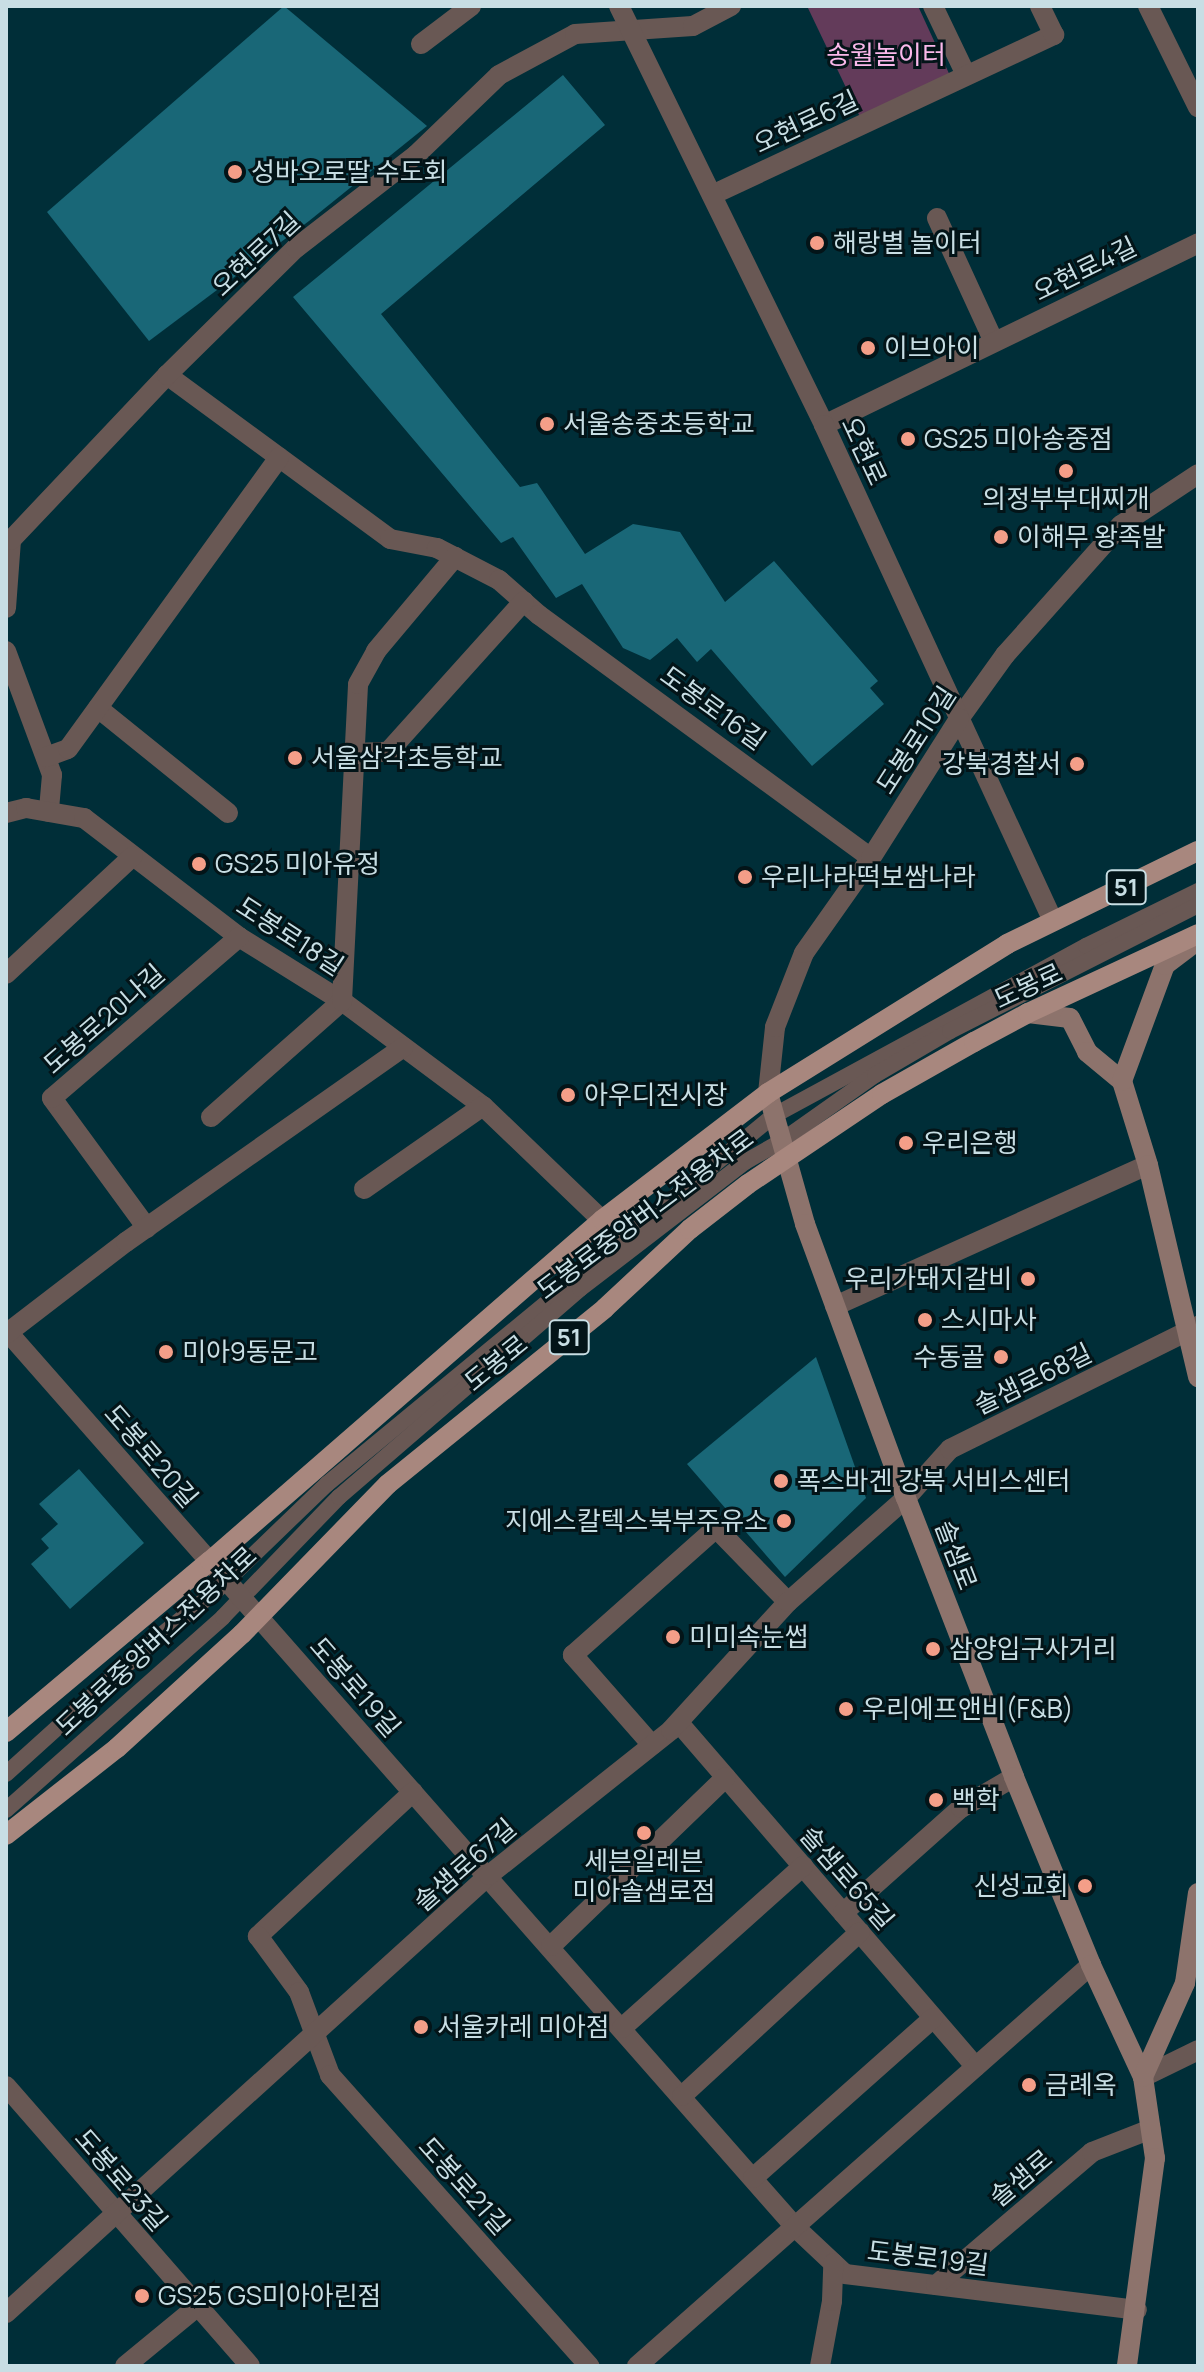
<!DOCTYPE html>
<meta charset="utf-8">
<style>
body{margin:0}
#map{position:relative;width:1204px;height:2372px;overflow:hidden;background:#002e38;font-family:Manrope,"Noto Sans KR",sans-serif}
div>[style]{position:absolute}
.green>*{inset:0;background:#633b5a}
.building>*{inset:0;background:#196777}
.service>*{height:16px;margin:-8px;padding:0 8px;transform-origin:8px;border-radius:8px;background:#695854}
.minor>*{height:20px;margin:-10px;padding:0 10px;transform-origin:10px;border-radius:10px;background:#695854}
.tertiary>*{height:20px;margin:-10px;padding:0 10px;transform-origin:10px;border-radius:10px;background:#695854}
.secondary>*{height:20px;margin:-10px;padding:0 10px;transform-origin:10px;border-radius:10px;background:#8d736c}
.primary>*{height:20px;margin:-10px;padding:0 10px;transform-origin:10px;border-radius:10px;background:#a8877e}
.dots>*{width:22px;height:22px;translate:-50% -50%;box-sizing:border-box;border:4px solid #031418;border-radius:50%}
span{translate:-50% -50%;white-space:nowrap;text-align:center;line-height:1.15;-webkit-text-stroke:6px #031418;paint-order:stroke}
.shield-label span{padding:2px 6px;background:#031418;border:2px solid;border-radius:6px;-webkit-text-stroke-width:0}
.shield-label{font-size:24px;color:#c8dee4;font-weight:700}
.park-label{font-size:26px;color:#fab8ea}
.street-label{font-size:26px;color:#c8dee4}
.poi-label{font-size:26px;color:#c8dee4}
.left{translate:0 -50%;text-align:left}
.right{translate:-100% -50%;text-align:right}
.frame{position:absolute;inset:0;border:8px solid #c8dee4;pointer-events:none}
</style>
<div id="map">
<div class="green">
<i style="clip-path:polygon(807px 6px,918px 6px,952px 80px,861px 119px)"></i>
</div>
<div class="building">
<i style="clip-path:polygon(284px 6px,427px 126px,309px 221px,149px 341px,47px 212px)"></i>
<i style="clip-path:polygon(563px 75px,605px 125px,381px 314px,520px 487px,537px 483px,585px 554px,633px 524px,680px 532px,725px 602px,774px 561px,878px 681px,870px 688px,884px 704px,812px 766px,711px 649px,697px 662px,677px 638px,650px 660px,623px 648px,582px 584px,556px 598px,513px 537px,501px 543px,293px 297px)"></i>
<i style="clip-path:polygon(816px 1357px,866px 1498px,785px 1577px,687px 1464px)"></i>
<i style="clip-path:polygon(79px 1469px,144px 1543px,70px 1609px,31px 1564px,49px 1548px,41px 1539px,58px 1524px,39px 1504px)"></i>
</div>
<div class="service">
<i style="left:6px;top:1774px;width:194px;rotate:-42.1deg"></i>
<i style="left:150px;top:1644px;width:83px;rotate:-38.7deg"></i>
<i style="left:215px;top:1592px;width:156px;rotate:-44deg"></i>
<i style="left:327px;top:1484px;width:578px;rotate:-39.53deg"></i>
<i style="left:773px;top:1116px;width:356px;rotate:-28.5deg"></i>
<i style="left:1086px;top:946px;width:125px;rotate:-26.2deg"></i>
<i style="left:6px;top:1810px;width:290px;rotate:-41.6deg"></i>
<i style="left:223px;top:1617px;width:167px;rotate:-46deg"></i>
<i style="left:339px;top:1497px;width:318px;rotate:-40.8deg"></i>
<i style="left:580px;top:1289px;width:208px;rotate:-37.6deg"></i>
<i style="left:745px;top:1162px;width:40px;rotate:-29.7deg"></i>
<i style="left:780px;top:1142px;width:116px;rotate:-35.2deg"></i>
<i style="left:875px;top:1075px;width:87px;rotate:-30.4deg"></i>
<i style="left:950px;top:1031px;width:278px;rotate:-26.9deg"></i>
</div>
<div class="minor">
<i style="left:933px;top:6px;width:76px;rotate:64.4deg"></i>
<i style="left:1148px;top:6px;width:113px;rotate:63.7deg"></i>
<i style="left:421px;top:44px;width:63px;rotate:-37.2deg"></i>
<i style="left:712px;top:195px;width:378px;rotate:-25.1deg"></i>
<i style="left:1054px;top:35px;width:32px;rotate:-116deg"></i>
<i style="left:937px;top:218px;width:136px;rotate:65.3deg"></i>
<i style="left:167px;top:375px;width:277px;rotate:36.3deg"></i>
<i style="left:390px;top:539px;width:48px;rotate:10.8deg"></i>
<i style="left:437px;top:548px;width:70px;rotate:27.3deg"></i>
<i style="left:499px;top:580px;width:53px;rotate:41.2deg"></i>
<i style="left:539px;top:615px;width:411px;rotate:36.2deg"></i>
<i style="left:824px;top:425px;width:416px;rotate:-25.9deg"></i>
<i style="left:6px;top:608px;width:68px;rotate:-85.8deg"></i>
<i style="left:11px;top:540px;width:227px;rotate:-46.6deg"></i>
<i style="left:167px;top:375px;width:181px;rotate:-44.6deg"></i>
<i style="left:296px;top:248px;width:152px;rotate:-37.8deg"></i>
<i style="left:416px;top:155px;width:115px;rotate:-43.9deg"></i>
<i style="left:499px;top:75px;width:86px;rotate:-28.3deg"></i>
<i style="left:575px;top:34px;width:118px;rotate:-3.9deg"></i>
<i style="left:693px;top:26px;width:43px;rotate:-27.8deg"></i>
<i style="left:6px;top:651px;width:132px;rotate:69.6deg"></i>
<i style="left:52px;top:775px;width:37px;rotate:95deg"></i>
<i style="left:98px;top:708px;width:167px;rotate:38.9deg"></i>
<i style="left:959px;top:719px;width:79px;rotate:-54.3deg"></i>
<i style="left:1005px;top:655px;width:174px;rotate:-48.3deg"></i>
<i style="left:1121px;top:525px;width:92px;rotate:-33.5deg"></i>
<i style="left:354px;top:753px;width:34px;rotate:-2deg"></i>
<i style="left:388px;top:752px;width:203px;rotate:-48deg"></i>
<i style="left:46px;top:757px;width:23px;rotate:-20deg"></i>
<i style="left:68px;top:749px;width:360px;rotate:-54.1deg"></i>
<i style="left:6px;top:813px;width:21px;rotate:-14deg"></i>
<i style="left:26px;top:808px;width:59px;rotate:9.8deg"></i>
<i style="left:84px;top:818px;width:195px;rotate:37.5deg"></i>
<i style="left:239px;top:937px;width:121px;rotate:31.9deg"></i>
<i style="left:342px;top:1001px;width:176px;rotate:36.7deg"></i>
<i style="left:483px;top:1106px;width:165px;rotate:43.8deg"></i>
<i style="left:6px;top:974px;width:173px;rotate:-42.9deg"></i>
<i style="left:211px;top:1117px;width:175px;rotate:-41.5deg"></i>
<i style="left:342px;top:1001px;width:317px;rotate:-87.1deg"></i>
<i style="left:358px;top:684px;width:38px;rotate:-61deg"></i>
<i style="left:376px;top:651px;width:123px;rotate:-50deg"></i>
<i style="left:364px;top:1189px;width:145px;rotate:-34.9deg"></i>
<i style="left:147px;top:1228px;width:161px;rotate:-126.2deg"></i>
<i style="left:52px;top:1098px;width:247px;rotate:-40.7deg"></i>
<i style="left:835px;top:1306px;width:343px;rotate:-24.3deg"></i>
<i style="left:6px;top:1330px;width:1196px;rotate:48.66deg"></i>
<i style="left:796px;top:2228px;width:67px;rotate:43.2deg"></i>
<i style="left:845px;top:2274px;width:294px;rotate:7deg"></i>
<i style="left:6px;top:1334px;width:151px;rotate:-37.5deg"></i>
<i style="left:126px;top:1242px;width:339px;rotate:-35.1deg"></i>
<i style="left:679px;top:1723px;width:454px;rotate:49.2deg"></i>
<i style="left:652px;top:1745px;width:120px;rotate:-131.3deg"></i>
<i style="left:573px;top:1655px;width:191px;rotate:-41.6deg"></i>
<i style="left:716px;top:1528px;width:103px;rotate:45.8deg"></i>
<i style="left:413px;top:1792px;width:212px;rotate:137.1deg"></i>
<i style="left:258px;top:1936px;width:69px;rotate:53.8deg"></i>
<i style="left:299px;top:1992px;width:89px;rotate:69.5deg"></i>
<i style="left:330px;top:2075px;width:390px;rotate:48.3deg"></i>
<i style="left:843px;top:1913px;width:158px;rotate:-41.7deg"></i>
<i style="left:961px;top:1808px;width:61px;rotate:-30.3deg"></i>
<i style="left:551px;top:1946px;width:243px;rotate:-44deg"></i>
<i style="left:622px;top:2028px;width:243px;rotate:-41.8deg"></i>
<i style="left:1143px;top:2077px;width:61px;rotate:-26.1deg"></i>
<i style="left:6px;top:2086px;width:371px;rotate:48.9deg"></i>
<i style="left:682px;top:2096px;width:242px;rotate:-42.7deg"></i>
<i style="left:753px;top:2178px;width:241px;rotate:-41.6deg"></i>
<i style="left:936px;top:2285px;width:205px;rotate:-40.4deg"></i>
<i style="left:1092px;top:2152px;width:63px;rotate:-21.3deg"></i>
<i style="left:6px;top:2313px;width:652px;rotate:-42.2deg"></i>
<i style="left:489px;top:1875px;width:233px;rotate:-38.5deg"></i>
<i style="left:671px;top:1730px;width:173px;rotate:-47.6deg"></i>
<i style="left:788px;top:1602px;width:157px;rotate:-41.4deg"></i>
<i style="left:906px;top:1498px;width:66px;rotate:-48.1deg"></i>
<i style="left:950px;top:1449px;width:277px;rotate:-26.4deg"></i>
<i style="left:125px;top:2366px;width:94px;rotate:-39.4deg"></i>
<i style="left:637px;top:2366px;width:606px;rotate:-41.45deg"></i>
<i style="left:820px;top:2366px;width:66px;rotate:-79.5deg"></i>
<i style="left:832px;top:2301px;width:38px;rotate:-88deg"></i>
</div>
<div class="tertiary">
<i style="left:619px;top:6px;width:466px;rotate:63.9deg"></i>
<i style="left:824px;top:425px;width:546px;rotate:65.22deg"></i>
<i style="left:768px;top:1093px;width:66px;rotate:-83.9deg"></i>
<i style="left:775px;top:1027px;width:79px;rotate:-68.6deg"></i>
<i style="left:804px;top:953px;width:116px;rotate:-54.8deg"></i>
<i style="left:871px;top:858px;width:165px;rotate:-57.7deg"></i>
</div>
<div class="secondary">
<i style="left:1028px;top:1013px;width:42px;rotate:6.8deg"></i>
<i style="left:1070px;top:1018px;width:38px;rotate:63deg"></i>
<i style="left:1087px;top:1052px;width:45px;rotate:39.6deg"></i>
<i style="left:1122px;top:1081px;width:88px;rotate:72.8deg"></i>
<i style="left:1148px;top:1165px;width:218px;rotate:76.7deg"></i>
<i style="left:1122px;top:1081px;width:124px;rotate:-69.7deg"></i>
<i style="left:1165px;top:965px;width:41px;rotate:-37.1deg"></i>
<i style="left:768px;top:1093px;width:136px;rotate:74.2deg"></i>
<i style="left:805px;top:1224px;width:292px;rotate:69.8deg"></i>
<i style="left:906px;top:1498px;width:299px;rotate:68.8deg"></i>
<i style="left:1014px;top:1777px;width:203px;rotate:67.7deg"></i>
<i style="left:1091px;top:1965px;width:123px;rotate:65.1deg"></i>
<i style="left:1143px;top:2077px;width:82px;rotate:81.6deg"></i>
<i style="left:1155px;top:2158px;width:210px;rotate:97.7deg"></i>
<i style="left:1143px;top:2077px;width:103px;rotate:-65.9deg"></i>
<i style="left:1185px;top:1983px;width:91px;rotate:-81.8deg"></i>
</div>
<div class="primary">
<i style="left:6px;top:1732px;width:266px;rotate:-40deg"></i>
<i style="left:210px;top:1561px;width:520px;rotate:-41.02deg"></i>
<i style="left:602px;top:1220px;width:209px;rotate:-37.4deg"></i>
<i style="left:768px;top:1093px;width:282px;rotate:-31.9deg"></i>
<i style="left:1007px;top:944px;width:212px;rotate:-26deg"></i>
<i style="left:6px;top:1835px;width:141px;rotate:-38.1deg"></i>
<i style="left:117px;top:1748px;width:169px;rotate:-42.4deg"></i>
<i style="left:242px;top:1634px;width:209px;rotate:-45.8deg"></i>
<i style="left:388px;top:1484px;width:279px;rotate:-39deg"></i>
<i style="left:605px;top:1308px;width:116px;rotate:-42.9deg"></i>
<i style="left:690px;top:1229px;width:73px;rotate:-37.8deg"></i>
<i style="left:748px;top:1184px;width:161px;rotate:-33.9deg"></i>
<i style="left:882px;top:1094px;width:106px;rotate:-29.5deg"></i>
<i style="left:974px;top:1042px;width:61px;rotate:-28.2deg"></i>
<i style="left:1028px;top:1013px;width:187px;rotate:-24.9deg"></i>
</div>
<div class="dots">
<i style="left:235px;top:172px;background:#f49e88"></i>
<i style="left:817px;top:243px;background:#f49e88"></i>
<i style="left:868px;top:348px;background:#f49e88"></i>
<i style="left:547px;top:424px;background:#f49e88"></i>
<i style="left:908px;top:439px;background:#f49e88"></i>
<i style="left:1066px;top:471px;background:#f49e88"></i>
<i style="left:1001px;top:537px;background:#f49e88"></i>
<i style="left:295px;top:758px;background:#f49e88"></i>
<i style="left:1077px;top:764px;background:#f49e88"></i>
<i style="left:199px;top:864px;background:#f49e88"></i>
<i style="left:745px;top:877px;background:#f49e88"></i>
<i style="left:568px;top:1095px;background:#f49e88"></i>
<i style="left:906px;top:1143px;background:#f49e88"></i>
<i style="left:1028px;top:1279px;background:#f49e88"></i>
<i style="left:925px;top:1320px;background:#f49e88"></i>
<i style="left:166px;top:1352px;background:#f49e88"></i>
<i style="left:1001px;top:1357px;background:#f49e88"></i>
<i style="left:781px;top:1481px;background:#f49e88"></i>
<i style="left:784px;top:1521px;background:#f49e88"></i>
<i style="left:673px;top:1637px;background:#f49e88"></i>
<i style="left:933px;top:1649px;background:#f49e88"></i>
<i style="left:846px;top:1709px;background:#f49e88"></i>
<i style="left:936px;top:1800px;background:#f49e88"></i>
<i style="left:644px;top:1833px;background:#f49e88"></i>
<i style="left:1085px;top:1886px;background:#f49e88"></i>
<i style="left:421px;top:2027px;background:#f49e88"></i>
<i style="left:1029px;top:2085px;background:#f49e88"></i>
<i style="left:142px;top:2296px;background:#f49e88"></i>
</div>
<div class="shield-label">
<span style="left:1126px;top:887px">51</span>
<span style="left:569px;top:1337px">51</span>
</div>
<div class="park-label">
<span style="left:886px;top:55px">송월놀이터</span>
</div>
<div class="street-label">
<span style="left:806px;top:122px;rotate:-25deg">오현로6길</span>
<span style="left:256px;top:254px;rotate:-43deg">오현로7길</span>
<span style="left:1085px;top:269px;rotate:-26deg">오현로4길</span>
<span style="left:864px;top:451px;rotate:65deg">오현로</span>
<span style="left:713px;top:708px;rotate:36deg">도봉로16길</span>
<span style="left:916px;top:740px;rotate:-57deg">도봉로10길</span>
<span style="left:290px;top:936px;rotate:33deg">도봉로18길</span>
<span style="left:1028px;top:986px;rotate:-25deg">도봉로</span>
<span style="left:104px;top:1019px;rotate:-41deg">도봉로20나길</span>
<span style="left:645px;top:1214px;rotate:-37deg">도봉로중앙버스전용차로</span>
<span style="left:496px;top:1363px;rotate:-39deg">도봉로</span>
<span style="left:1033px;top:1379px;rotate:-26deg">솔샘로68길</span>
<span style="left:151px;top:1456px;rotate:49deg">도봉로20길</span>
<span style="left:956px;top:1555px;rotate:69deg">솔샘로</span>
<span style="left:156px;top:1641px;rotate:-43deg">도봉로중앙버스전용차로</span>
<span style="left:355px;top:1687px;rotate:49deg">도봉로19길</span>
<span style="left:465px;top:1865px;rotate:-41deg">솔샘로67길</span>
<span style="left:847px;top:1878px;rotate:49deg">솔샘로65길</span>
<span style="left:1021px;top:2178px;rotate:-40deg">솔샘로</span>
<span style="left:121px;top:2180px;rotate:49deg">도봉로23길</span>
<span style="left:464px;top:2186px;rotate:48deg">도봉로21길</span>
<span style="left:928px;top:2258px;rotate:7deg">도봉로19길</span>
</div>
<div class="poi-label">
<span class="left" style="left:251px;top:172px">성바오로딸 수도회</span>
<span class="left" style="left:833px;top:243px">해랑별 놀이터</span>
<span class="left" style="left:884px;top:348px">이브아이</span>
<span class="left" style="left:563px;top:424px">서울송중초등학교</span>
<span class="left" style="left:924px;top:439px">GS25 미아송중점</span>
<span style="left:1066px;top:499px">의정부부대찌개</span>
<span class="left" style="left:1017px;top:537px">이해무 왕족발</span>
<span class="left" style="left:311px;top:758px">서울삼각초등학교</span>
<span class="right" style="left:1061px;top:764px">강북경찰서</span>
<span class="left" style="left:215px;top:864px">GS25 미아유정</span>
<span class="left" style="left:761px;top:877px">우리나라떡보쌈나라</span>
<span class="left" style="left:584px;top:1095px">아우디전시장</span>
<span class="left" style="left:922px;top:1143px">우리은행</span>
<span class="right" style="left:1012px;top:1279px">우리가돼지갈비</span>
<span class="left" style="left:941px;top:1320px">스시마사</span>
<span class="left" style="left:182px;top:1352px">미아9동문고</span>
<span class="right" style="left:985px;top:1357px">수동골</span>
<span class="left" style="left:797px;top:1481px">폭스바겐 강북 서비스센터</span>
<span class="right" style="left:768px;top:1521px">지에스칼텍스북부주유소</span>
<span class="left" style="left:689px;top:1637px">미미속눈썹</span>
<span class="left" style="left:949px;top:1649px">삼양입구사거리</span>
<span class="left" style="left:862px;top:1709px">우리에프앤비(F&amp;B)</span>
<span class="left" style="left:952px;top:1800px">백학</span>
<span style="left:644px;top:1876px">세븐일레븐<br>미아솔샘로점</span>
<span class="right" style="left:1069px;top:1886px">신성교회</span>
<span class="left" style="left:437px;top:2027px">서울카레 미아점</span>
<span class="left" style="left:1045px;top:2085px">금례옥</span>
<span class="left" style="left:158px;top:2296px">GS25 GS미아아린점</span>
</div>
<div class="frame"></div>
</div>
